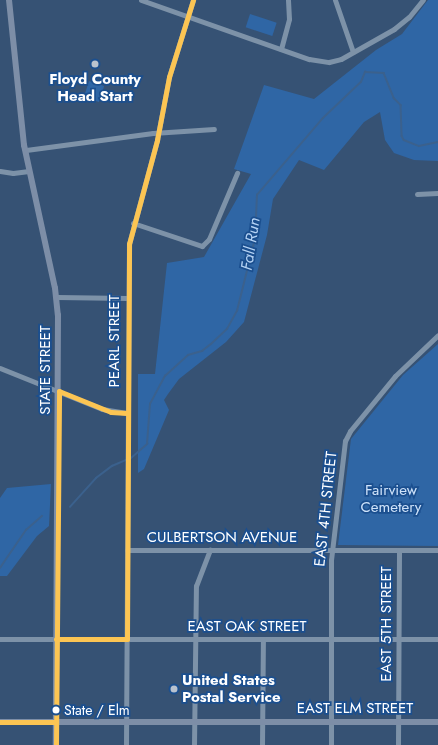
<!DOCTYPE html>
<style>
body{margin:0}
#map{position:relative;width:438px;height:745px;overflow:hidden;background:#365274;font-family:Jost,sans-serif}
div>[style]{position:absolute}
.green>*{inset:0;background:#2f66a5;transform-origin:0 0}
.stream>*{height:1.5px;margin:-0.75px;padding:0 0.75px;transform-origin:0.75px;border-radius:0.75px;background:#3b618d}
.minor>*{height:5px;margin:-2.5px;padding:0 2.5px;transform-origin:2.5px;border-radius:2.5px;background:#7d92a8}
.major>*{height:6px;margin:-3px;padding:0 3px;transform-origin:3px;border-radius:3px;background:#7d8ea7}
.bus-1>*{height:5px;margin:-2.5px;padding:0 2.5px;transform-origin:2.5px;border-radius:2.5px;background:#fcc553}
.dots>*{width:11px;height:11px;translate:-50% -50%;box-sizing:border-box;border:2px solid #1b4f8f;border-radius:50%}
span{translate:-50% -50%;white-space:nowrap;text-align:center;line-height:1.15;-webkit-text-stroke:3.5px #1b4f8f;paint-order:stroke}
.bus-label{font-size:14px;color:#fff}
.left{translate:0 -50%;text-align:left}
.poi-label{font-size:15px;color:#fff;font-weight:700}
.street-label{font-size:15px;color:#fff}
.park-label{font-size:15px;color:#cfe3fa}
.water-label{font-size:16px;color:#b5d3f5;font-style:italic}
</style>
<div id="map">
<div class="green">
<i style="clip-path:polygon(428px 0,438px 0,438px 161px,414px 160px,394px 153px,385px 140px,380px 112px,364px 122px,324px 170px,299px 160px,273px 199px,267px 235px,244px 322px,226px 342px,179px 379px,168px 394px,164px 400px,169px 410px,144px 469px,138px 473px,138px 374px,155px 374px,167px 263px,204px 257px,251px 174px,234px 169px,264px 85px,314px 99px,376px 50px,402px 34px)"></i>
<i style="left:250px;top:14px;width:28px;height:14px;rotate:18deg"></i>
<i style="left:89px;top:81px;width:16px;height:17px;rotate:18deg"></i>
<i style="clip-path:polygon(438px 344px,438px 546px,338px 545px,351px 439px,403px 375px)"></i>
<i style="clip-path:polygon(51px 484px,49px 526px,37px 536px,7px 576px,0 576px,0 498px,7px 488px)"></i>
</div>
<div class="stream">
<i style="left:130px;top:459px;width:23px;rotate:-41deg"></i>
<i style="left:147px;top:444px;width:40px;rotate:-85.7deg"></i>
<i style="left:150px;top:404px;width:32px;rotate:-62deg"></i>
<i style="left:165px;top:376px;width:31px;rotate:-42deg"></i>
<i style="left:188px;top:355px;width:15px;rotate:-16deg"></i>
<i style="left:202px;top:351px;width:11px;rotate:-38deg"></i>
<i style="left:211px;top:344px;width:22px;rotate:-43deg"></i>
<i style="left:227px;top:329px;width:21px;rotate:-61deg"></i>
<i style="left:237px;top:311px;width:74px;rotate:-76deg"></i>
<i style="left:255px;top:239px;width:44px;rotate:-87.4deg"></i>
<i style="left:257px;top:195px;width:101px;rotate:-49.4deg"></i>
<i style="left:323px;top:118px;width:52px;rotate:-43.5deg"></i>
<i style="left:361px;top:82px;width:11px;rotate:-68deg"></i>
<i style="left:365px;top:72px;width:19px;rotate:3deg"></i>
<i style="left:384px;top:73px;width:27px;rotate:68deg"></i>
<i style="left:394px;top:98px;width:10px;rotate:45deg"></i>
<i style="left:401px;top:105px;width:31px;rotate:88deg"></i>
<i style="left:402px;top:136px;width:4px;rotate:63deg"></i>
<i style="left:404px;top:140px;width:16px;rotate:22deg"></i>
<i style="left:419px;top:146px;width:19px;rotate:-12deg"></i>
<i style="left:70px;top:507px;width:39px;rotate:-48deg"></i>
<i style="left:96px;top:478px;width:20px;rotate:-37deg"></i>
<i style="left:112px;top:466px;width:15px;rotate:-23deg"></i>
<i style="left:0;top:568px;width:46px;rotate:-55.6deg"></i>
<i style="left:26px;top:530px;width:21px;rotate:-41deg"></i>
</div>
<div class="minor">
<i style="left:141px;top:0;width:178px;rotate:19.4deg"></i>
<i style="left:309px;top:59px;width:20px;rotate:9deg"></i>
<i style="left:329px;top:62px;width:12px;rotate:-14deg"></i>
<i style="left:341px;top:59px;width:61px;rotate:-29.5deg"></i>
<i style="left:394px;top:29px;width:19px;rotate:-39deg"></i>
<i style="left:409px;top:17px;width:22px;rotate:-51deg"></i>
<i style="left:335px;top:0;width:55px;rotate:70.9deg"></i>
<i style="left:281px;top:49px;width:31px;rotate:-75deg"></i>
<i style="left:289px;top:19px;width:19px;rotate:-93deg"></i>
<i style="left:26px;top:150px;width:128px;rotate:-7.6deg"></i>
<i style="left:153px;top:133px;width:61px;rotate:-3.8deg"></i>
<i style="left:0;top:171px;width:13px;rotate:9deg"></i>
<i style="left:13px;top:173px;width:16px;rotate:-7deg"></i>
<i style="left:417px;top:194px;width:21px;rotate:-3deg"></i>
<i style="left:133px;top:223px;width:73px;rotate:18.4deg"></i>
<i style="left:202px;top:246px;width:10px;rotate:-45deg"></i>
<i style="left:209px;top:239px;width:72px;rotate:-67deg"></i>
<i style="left:57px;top:297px;width:70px;rotate:0.8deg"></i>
<i style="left:0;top:368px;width:110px;rotate:21.9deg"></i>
<i style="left:102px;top:409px;width:25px;rotate:9deg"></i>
<i style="left:127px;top:550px;width:311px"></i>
<i style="left:0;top:639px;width:438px"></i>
<i style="left:126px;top:745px;width:501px;rotate:-89.66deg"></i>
<i style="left:129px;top:244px;width:108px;rotate:-74.9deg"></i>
<i style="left:157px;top:140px;width:64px;rotate:-79.2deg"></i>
<i style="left:169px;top:77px;width:81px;rotate:-72.7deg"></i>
<i style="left:194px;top:745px;width:159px;rotate:-89.3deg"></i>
<i style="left:196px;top:586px;width:39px;rotate:-69deg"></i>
<i style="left:262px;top:745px;width:106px;rotate:-89.5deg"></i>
<i style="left:331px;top:745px;width:185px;rotate:-90deg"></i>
<i style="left:331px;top:560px;width:120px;rotate:-83.3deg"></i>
<i style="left:345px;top:441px;width:11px;rotate:-63deg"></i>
<i style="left:350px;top:431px;width:71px;rotate:-50.7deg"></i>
<i style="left:395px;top:376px;width:59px;rotate:-43.6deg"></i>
<i style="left:398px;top:745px;width:195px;rotate:-89.7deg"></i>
</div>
<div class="major">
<i style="left:9px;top:0;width:146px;rotate:84.1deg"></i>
<i style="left:24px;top:145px;width:146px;rotate:77.8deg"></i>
<i style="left:55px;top:288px;width:27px;rotate:84deg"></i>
<i style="left:58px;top:315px;width:430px;rotate:90.3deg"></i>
<i style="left:0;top:722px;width:438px"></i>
</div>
<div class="bus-1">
<i style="left:56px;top:639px;width:71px"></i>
<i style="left:127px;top:639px;width:395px;rotate:-89.7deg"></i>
<i style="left:129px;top:244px;width:108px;rotate:-74.9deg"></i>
<i style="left:157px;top:140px;width:64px;rotate:-79.2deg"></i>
<i style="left:169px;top:77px;width:81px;rotate:-72.7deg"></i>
<i style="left:0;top:722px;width:56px"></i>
<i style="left:56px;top:745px;width:354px;rotate:-89.5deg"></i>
<i style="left:59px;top:391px;width:56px;rotate:22deg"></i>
<i style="left:111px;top:412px;width:16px;rotate:4deg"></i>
</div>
<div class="dots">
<i style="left:95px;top:64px;background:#b9c2ce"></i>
<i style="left:174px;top:689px;background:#b9c2ce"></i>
<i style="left:56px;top:710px;background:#fff"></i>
</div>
<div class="bus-label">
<span class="left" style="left:64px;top:710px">State / Elm</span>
</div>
<div class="poi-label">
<span style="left:95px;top:88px">Floyd County<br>Head Start</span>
<span class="left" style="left:182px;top:689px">United States<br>Postal Service</span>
</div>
<div class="street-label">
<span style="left:115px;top:341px;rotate:-90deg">PEARL STREET</span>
<span style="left:46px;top:370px;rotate:-90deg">STATE STREET</span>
<span style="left:326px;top:509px;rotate:-84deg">EAST 4TH STREET</span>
<span style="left:222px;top:538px">CULBERTSON AVENUE</span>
<span style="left:387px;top:624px;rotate:-90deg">EAST 5TH STREET</span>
<span style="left:247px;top:627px">EAST OAK STREET</span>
<span style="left:355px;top:709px">EAST ELM STREET</span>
</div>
<div class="park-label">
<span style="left:391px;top:499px">Fairview<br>Cemetery</span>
</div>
<div class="water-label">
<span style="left:251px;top:244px;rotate:-81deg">Fall Run</span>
</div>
</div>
